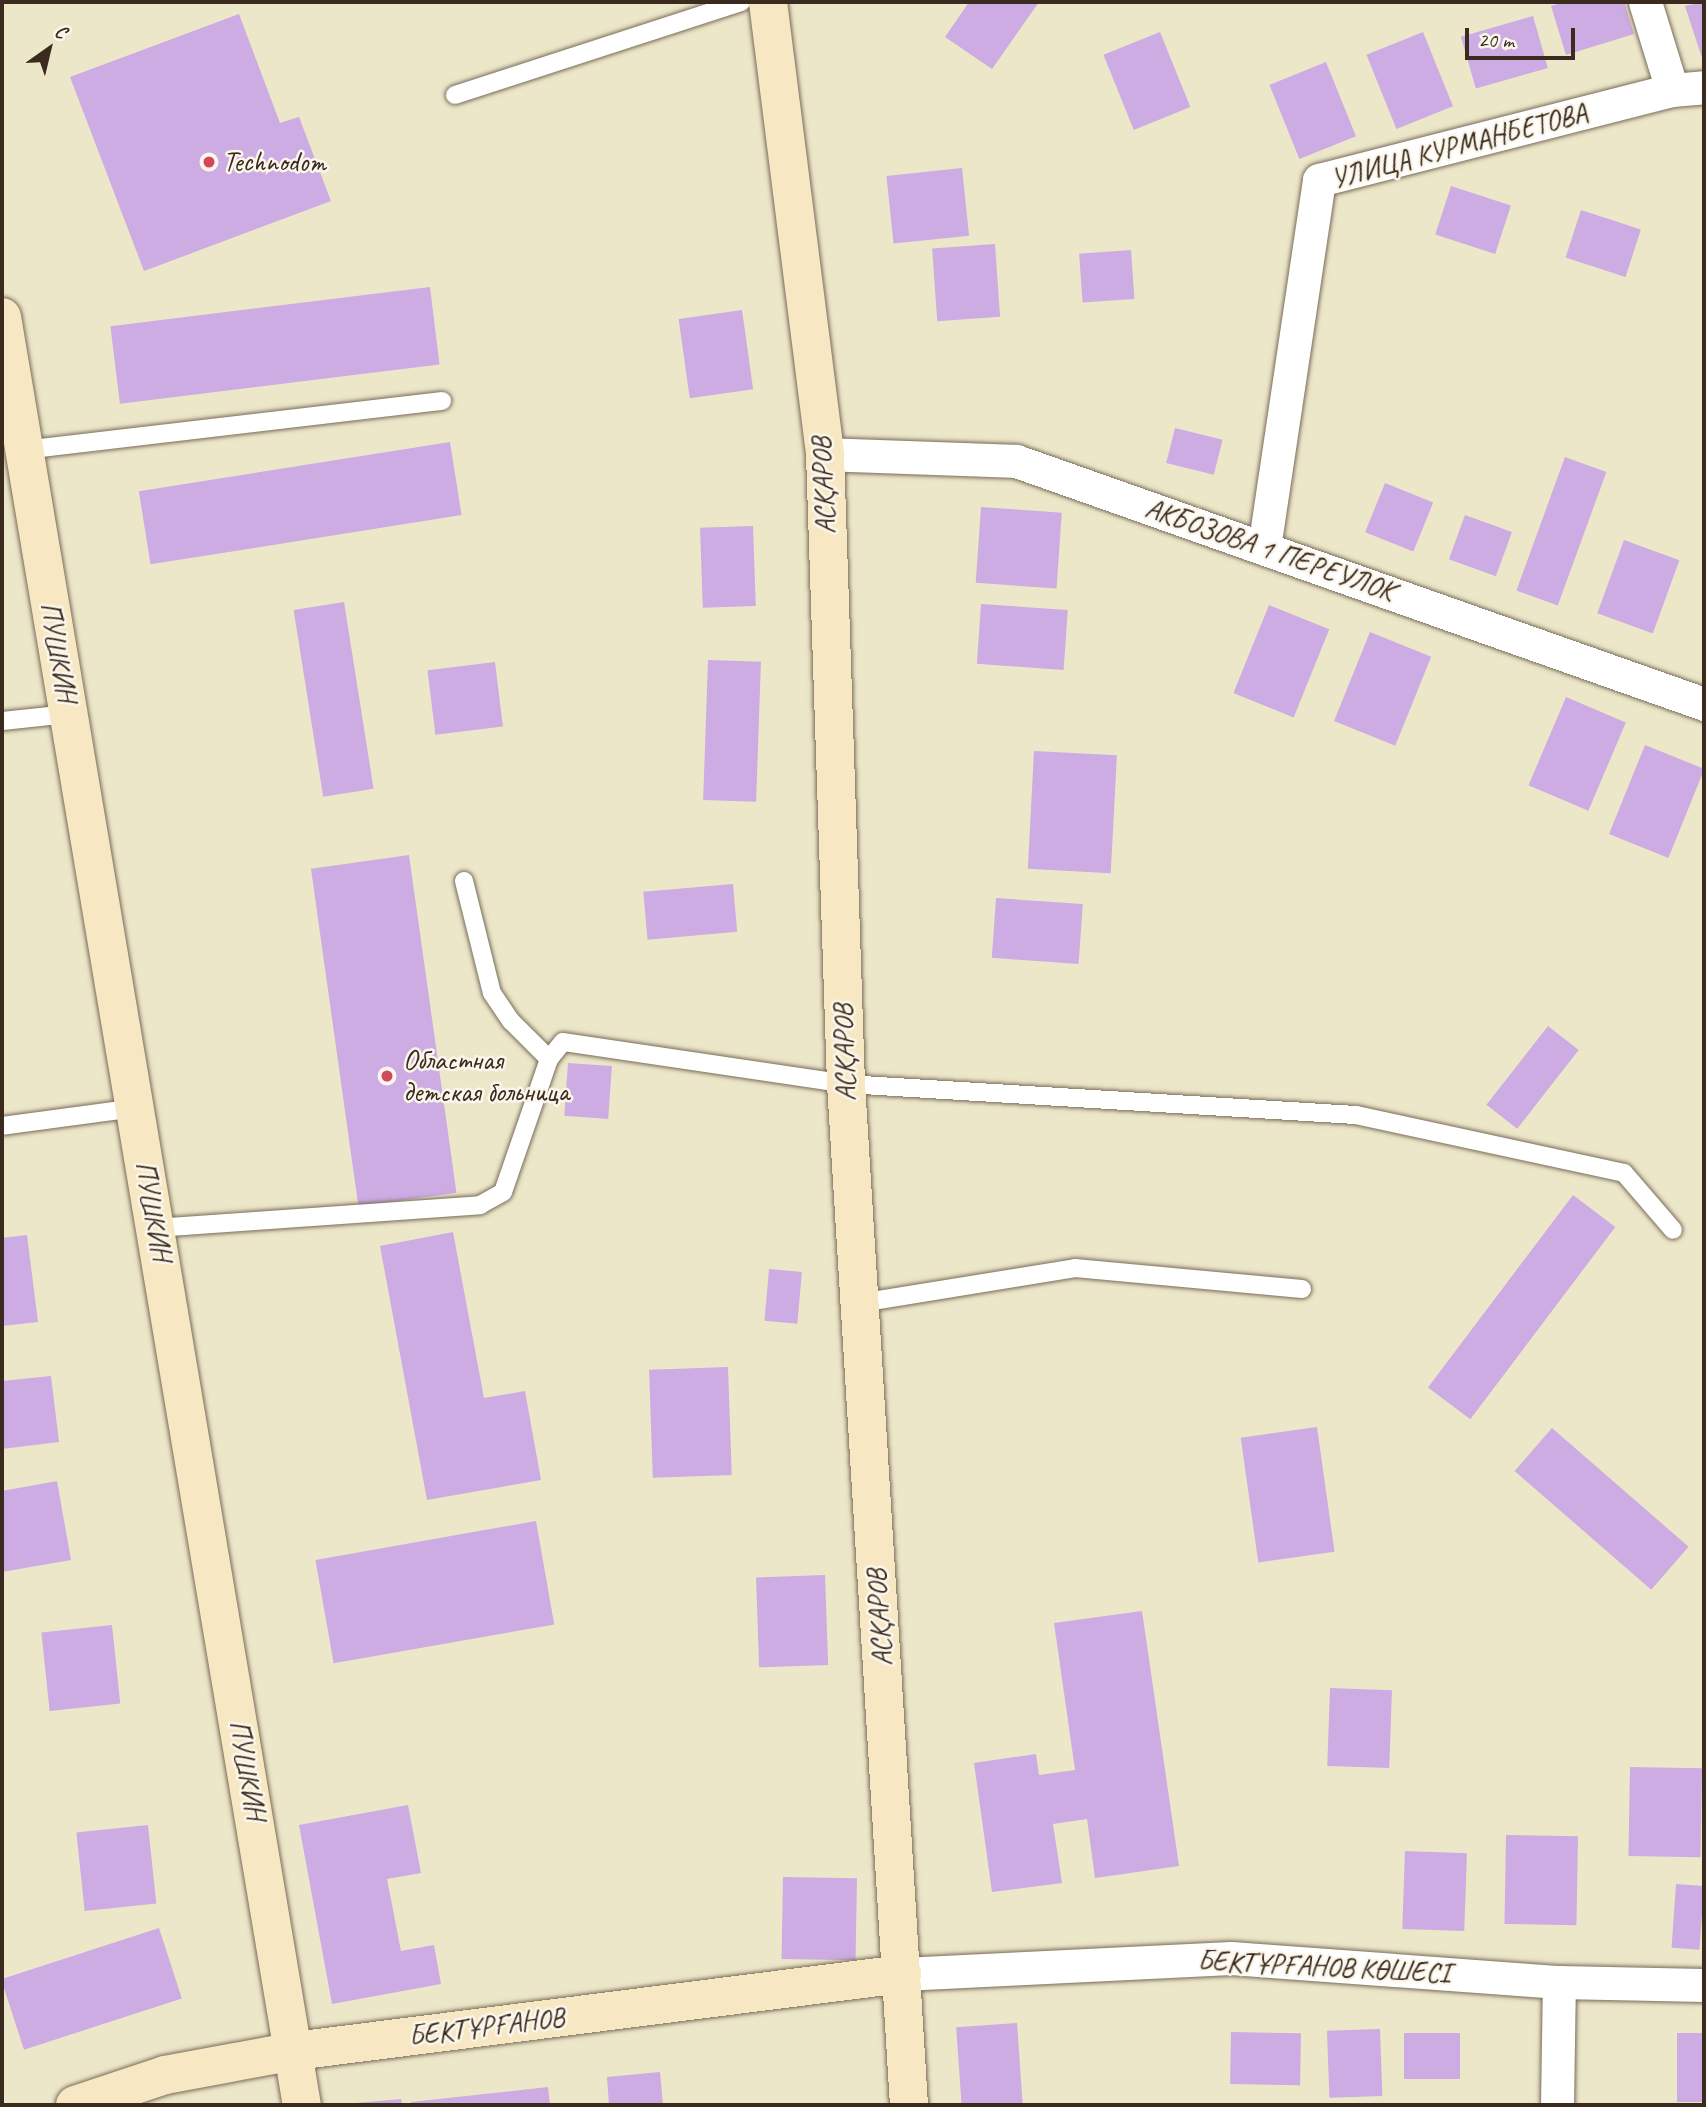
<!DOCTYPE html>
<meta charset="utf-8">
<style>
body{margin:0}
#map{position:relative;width:1706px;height:2107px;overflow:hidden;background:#ede7c9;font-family:Caveat,sans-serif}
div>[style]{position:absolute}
.building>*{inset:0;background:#ccace2;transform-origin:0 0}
.roads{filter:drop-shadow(0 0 2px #796c5a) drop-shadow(0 0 2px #796c5a)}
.lane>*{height:18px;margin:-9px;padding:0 9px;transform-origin:9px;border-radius:9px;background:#fff}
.street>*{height:33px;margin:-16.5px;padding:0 16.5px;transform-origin:16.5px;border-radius:16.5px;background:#fff}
.secondary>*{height:38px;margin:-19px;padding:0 19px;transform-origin:19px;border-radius:19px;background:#f7e8c3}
.dots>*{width:19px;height:19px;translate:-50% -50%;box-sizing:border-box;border:4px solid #fbf7ec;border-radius:50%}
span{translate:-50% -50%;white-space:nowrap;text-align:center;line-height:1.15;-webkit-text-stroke:5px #fbf7ec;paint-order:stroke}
.street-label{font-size:28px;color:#3b2a1e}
.poi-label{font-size:28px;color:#3b2a1e}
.left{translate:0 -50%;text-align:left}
.frame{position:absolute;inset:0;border:4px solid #3b2a1e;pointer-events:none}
.north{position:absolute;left:14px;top:14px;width:70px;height:70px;-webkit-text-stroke:5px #fbf7ec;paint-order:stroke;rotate:34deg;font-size:19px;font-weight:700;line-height:28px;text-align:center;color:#3b2a1e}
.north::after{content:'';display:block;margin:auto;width:24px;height:32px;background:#3b2a1e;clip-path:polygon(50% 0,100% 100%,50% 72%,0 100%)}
.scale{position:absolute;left:1465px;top:28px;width:110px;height:32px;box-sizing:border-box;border:4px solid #3b2a1e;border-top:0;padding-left:9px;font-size:21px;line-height:24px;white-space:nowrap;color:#3b2a1e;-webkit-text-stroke:5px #fbf7ec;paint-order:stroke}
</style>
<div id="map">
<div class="building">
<i style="clip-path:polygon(969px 2px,1039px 2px,992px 69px,945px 37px)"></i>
<i style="clip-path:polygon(1564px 2px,1624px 2px,1634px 34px,1566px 55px,1551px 6px)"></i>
<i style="clip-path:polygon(1704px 2px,1704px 64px,1685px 6px)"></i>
<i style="clip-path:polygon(239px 14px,280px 123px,299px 117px,331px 201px,144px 271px,70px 77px)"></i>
<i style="left:1533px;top:16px;width:54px;height:75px;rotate:74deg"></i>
<i style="left:1160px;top:32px;width:81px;height:61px;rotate:68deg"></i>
<i style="left:1423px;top:32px;width:80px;height:61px;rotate:68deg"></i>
<i style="left:1326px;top:62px;width:80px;height:61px;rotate:68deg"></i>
<i style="left:962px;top:168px;width:68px;height:76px;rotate:84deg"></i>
<i style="left:1451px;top:186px;width:63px;height:51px;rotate:18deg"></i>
<i style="left:1581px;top:210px;width:63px;height:50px;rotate:18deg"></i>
<i style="left:995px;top:244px;width:73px;height:63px;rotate:86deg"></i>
<i style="left:1131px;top:250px;width:49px;height:52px;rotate:86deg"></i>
<i style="left:430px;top:287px;width:78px;height:322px;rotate:83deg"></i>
<i style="left:742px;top:310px;width:80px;height:64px;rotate:82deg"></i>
<i style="left:1175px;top:428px;width:49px;height:36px;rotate:14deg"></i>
<i style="left:450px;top:442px;width:74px;height:315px;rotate:81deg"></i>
<i style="left:1565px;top:457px;width:44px;height:142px;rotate:20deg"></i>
<i style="left:1385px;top:483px;width:52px;height:53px;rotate:22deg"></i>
<i style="left:981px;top:507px;width:81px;height:76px;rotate:4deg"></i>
<i style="left:1465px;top:515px;width:50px;height:47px;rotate:20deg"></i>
<i style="left:753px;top:526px;width:80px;height:53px;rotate:88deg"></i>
<i style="left:1624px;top:540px;width:59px;height:78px;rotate:20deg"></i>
<i style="left:344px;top:602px;width:189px;height:51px;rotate:81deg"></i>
<i style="left:981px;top:604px;width:87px;height:60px;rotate:4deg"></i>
<i style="left:1269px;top:605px;width:65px;height:95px;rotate:22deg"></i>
<i style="left:1370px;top:632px;width:66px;height:96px;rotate:22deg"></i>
<i style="left:708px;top:660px;width:53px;height:140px;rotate:2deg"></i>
<i style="left:495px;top:662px;width:65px;height:68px;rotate:83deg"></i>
<i style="left:1566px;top:697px;width:65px;height:96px;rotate:23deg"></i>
<i style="left:1645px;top:745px;width:64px;height:96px;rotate:22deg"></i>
<i style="left:1034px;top:751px;width:83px;height:118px;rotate:3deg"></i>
<i style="left:409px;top:855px;width:341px;height:99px;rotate:82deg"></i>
<i style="left:733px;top:884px;width:48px;height:90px;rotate:85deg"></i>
<i style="left:996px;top:898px;width:87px;height:60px;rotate:4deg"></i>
<i style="left:1548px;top:1026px;width:39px;height:100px;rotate:38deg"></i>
<i style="left:568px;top:1063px;width:44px;height:53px;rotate:4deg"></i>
<i style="left:1573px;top:1195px;width:53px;height:241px;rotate:37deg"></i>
<i style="clip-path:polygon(453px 1232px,484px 1398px,525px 1391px,541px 1480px,427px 1500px,380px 1246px)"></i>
<i style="clip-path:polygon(27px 1235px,38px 1322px,2px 1326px,2px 1238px)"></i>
<i style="left:769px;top:1269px;width:33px;height:52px;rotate:5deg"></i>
<i style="left:728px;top:1367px;width:108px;height:79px;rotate:88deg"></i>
<i style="clip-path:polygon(51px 1376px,59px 1442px,2px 1449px,2px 1381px)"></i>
<i style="left:1317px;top:1427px;width:126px;height:77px;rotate:82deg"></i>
<i style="left:1552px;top:1428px;width:181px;height:57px;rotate:41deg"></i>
<i style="clip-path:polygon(57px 1481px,71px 1560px,2px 1572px,2px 1491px)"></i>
<i style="left:536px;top:1521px;width:105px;height:224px;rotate:80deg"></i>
<i style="left:825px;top:1575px;width:90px;height:69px;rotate:88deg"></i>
<i style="clip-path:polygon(1142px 1611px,1179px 1866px,1095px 1878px,1087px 1819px,1053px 1824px,1062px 1883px,992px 1892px,974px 1763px,1036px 1754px,1039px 1775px,1075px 1770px,1054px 1623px)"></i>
<i style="left:112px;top:1625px;width:79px;height:71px;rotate:84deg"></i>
<i style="left:1330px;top:1688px;width:62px;height:78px;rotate:2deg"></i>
<i style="left:1630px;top:1767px;width:72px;height:89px;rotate:1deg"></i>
<i style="clip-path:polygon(408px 1805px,421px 1873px,387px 1879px,401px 1951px,434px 1945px,441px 1984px,332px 2004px,299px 1825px)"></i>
<i style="left:148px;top:1825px;width:79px;height:72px;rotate:84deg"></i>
<i style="left:1506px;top:1835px;width:72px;height:89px;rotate:1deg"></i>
<i style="left:1405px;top:1851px;width:62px;height:78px;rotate:2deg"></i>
<i style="left:783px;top:1877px;width:74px;height:82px;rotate:1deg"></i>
<i style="left:1676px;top:1884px;width:28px;height:64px;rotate:4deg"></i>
<i style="left:159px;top:1928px;width:74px;height:166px;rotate:72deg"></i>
<i style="left:1017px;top:2023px;width:82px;height:61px;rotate:86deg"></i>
<i style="left:1380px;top:2029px;width:67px;height:53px;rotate:88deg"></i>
<i style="left:1231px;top:2032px;width:70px;height:52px;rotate:1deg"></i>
<i style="left:1404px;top:2033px;width:56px;height:46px"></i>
<i style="left:1677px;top:2033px;width:27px;height:69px"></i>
<i style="clip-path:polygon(660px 2072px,663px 2105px,609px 2105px,607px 2077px)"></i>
<i style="clip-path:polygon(548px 2087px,550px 2105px,412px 2105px,411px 2102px)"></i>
<i style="clip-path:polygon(401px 2099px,402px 2105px,356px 2105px,356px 2103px)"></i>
</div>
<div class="roads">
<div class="lane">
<i style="left:455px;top:95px;width:301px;rotate:-18deg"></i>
<i style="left:24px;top:450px;width:421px;rotate:-6.7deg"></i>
<i style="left:2px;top:721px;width:67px;rotate:-6deg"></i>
<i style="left:464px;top:881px;width:115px;rotate:76deg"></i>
<i style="left:492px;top:993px;width:34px;rotate:56deg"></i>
<i style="left:511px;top:1021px;width:54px;rotate:45deg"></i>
<i style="left:2px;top:1126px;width:134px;rotate:-7.7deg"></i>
<i style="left:155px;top:1228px;width:326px;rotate:-4deg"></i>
<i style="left:480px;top:1205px;width:26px;rotate:-29deg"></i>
<i style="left:503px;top:1192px;width:141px;rotate:-70.9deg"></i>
<i style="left:549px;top:1059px;width:22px;rotate:-51deg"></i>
<i style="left:563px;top:1042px;width:286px;rotate:8.4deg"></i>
<i style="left:846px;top:1084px;width:511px;rotate:3.48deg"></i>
<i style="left:1356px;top:1115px;width:274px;rotate:12.2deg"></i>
<i style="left:1624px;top:1173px;width:75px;rotate:49.3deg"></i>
<i style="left:860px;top:1303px;width:218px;rotate:-9.2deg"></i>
<i style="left:1075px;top:1268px;width:228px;rotate:5.3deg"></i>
</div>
<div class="street">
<i style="left:1645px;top:2px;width:92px;rotate:72.9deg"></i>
<i style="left:825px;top:454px;width:191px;rotate:2.1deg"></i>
<i style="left:1016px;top:461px;width:730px;rotate:19.45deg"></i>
<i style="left:1264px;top:548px;width:372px;rotate:-81.5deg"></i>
<i style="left:1319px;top:180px;width:364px;rotate:-14.3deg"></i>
<i style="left:1672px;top:90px;width:32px;rotate:-5deg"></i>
<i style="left:902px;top:1974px;width:329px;rotate:-2.8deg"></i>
<i style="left:1231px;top:1958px;width:329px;rotate:4.2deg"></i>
<i style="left:1559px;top:1982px;width:145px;rotate:1.2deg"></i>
<i style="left:1557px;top:2105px;width:123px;rotate:-89.1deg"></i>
</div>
<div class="secondary">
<i style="left:768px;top:2px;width:456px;rotate:82.8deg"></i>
<i style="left:825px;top:454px;width:630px;rotate:88.09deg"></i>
<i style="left:846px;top:1084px;width:1023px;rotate:86.47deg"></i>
<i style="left:2px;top:317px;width:1813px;rotate:80.48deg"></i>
<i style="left:75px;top:2105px;width:95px;rotate:-18.4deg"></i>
<i style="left:165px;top:2075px;width:132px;rotate:-10.5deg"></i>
<i style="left:295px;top:2051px;width:612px;rotate:-7.23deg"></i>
</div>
</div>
<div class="dots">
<i style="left:209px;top:162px;background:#d1495b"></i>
<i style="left:387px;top:1076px;background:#d1495b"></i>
</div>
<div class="street-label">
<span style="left:1459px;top:146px;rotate:-15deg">УЛИЦА КУРМАНБЕТОВА</span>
<span style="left:824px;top:486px;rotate:-93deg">АСҚАРОВ</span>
<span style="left:1270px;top:550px;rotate:19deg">АКБОЗОВА 1 ПЕРЕУЛОК</span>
<span style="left:58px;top:652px;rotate:80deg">ПУШКИН</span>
<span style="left:845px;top:1053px;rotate:-92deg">АСҚАРОВ</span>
<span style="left:153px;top:1211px;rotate:80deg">ПУШКИН</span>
<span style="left:880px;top:1618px;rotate:-94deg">АСҚАРОВ</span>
<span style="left:247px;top:1770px;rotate:80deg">ПУШКИН</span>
<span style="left:1324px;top:1967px;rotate:3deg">БЕКТҰРҒАНОВ КӨШЕСІ</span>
<span style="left:486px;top:2027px;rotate:-7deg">БЕКТҰРҒАНОВ</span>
</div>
<div class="poi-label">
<span class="left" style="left:223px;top:162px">Technodom</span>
<span class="left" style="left:403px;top:1076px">Областная<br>детская больница</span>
</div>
<div class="frame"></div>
<div class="north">С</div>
<div class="scale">20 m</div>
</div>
